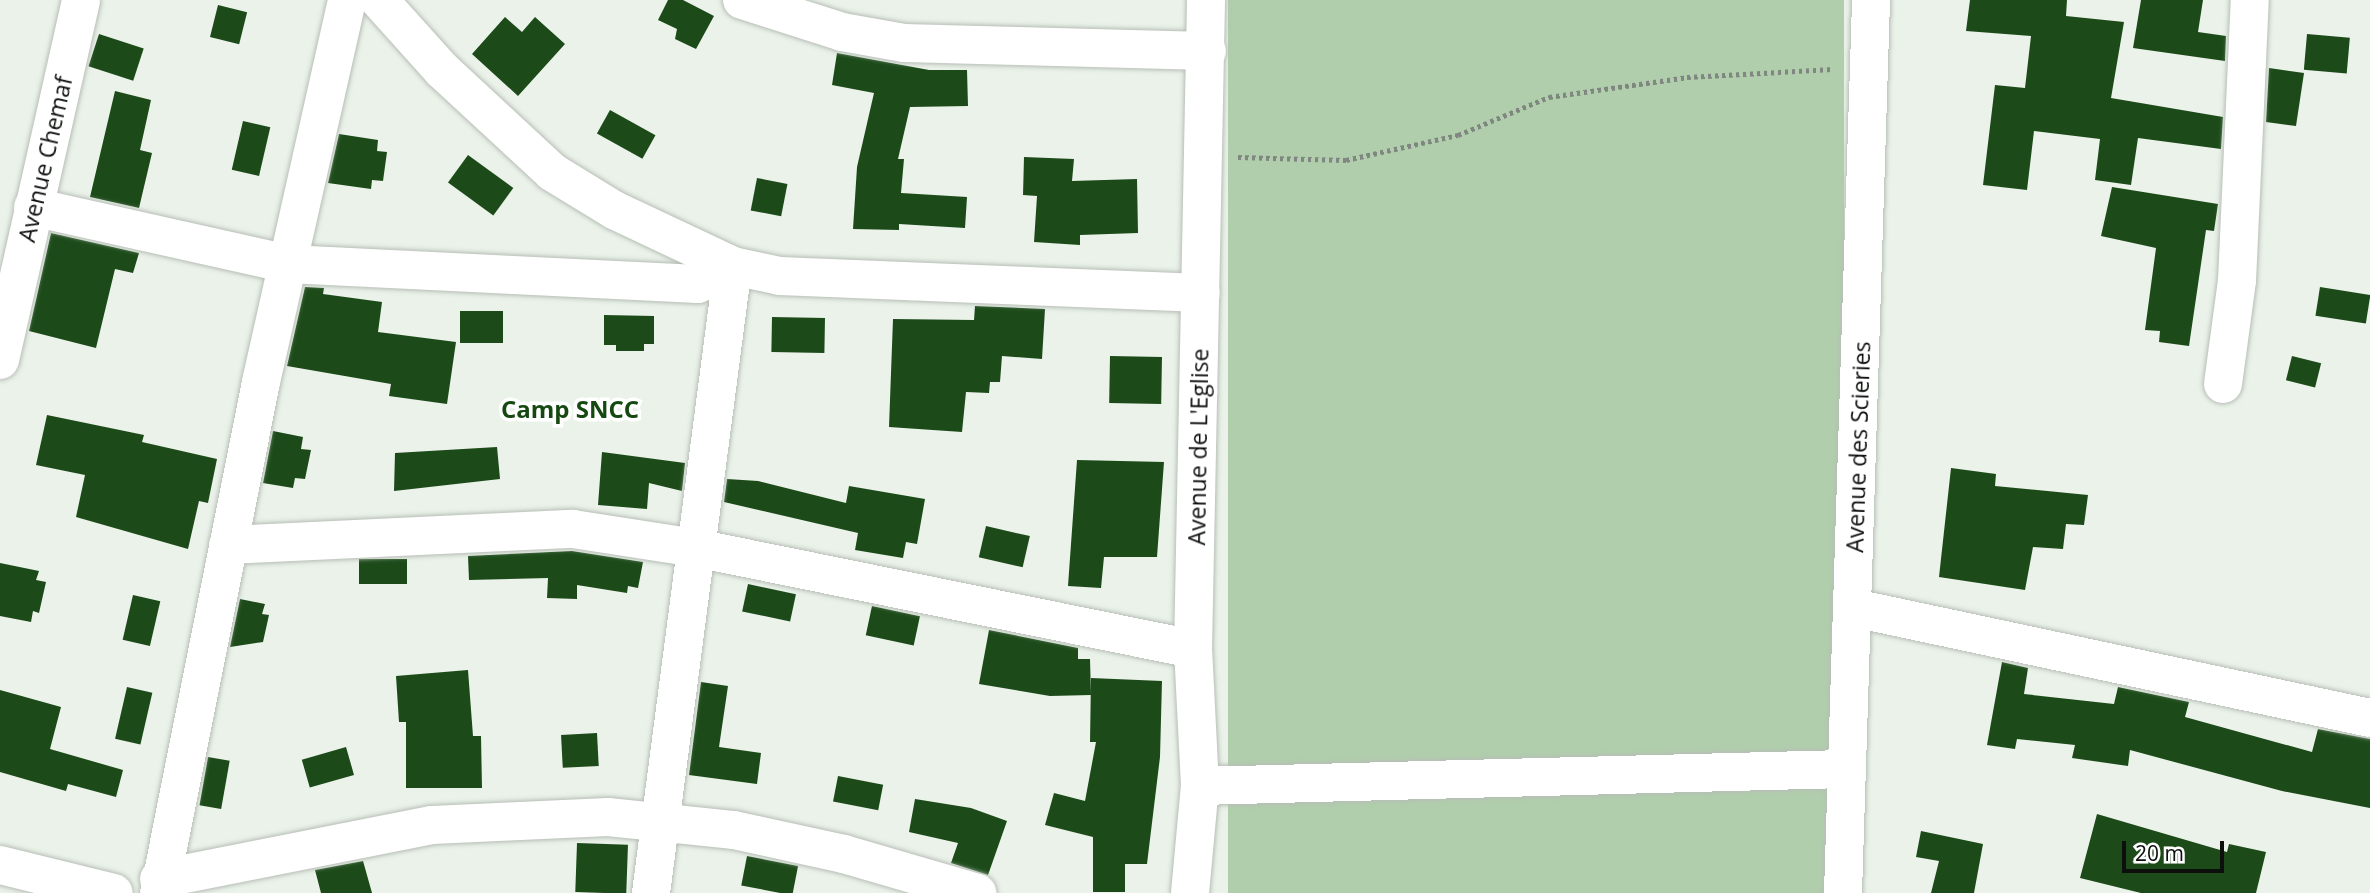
<!DOCTYPE html>
<style>
body{margin:0}
#map{position:relative;width:2370px;height:893px;overflow:hidden;background:#eaf2e9;font-family:"Open Sans",sans-serif}
div>[style]{position:absolute}
.green>*{inset:0;background:#b0ceac;transform-origin:0 0}
.building>*{inset:0;background:#1c4b19;transform-origin:0 0}
.path>*{height:4.5px;margin-top:-2.25px;transform-origin:0;background:repeating-linear-gradient(90deg,#808680 0 3.5px,transparent 0 7px)}
.roads{filter:drop-shadow(0 0 2px #b7beb6) drop-shadow(0 0 2px #b7beb6)}
.minor>*{height:38px;margin:-19px;padding:0 19px;transform-origin:19px;border-radius:19px;background:#fff}
span{translate:-50% -50%;white-space:nowrap;text-align:center;line-height:1.15;-webkit-text-stroke:7px #fff;paint-order:stroke}
.street-label{font-size:23px;color:#0c0f0c}
.neighbourhood-label{font-size:24px;color:#164912;font-weight:700}
.scale{position:absolute;left:2122px;top:841px;width:102px;height:32px;box-sizing:border-box;border:4px solid #0c0f0c;border-top:0;padding-left:9px;font-size:21px;line-height:24px;white-space:nowrap;color:#0c0f0c;-webkit-text-stroke:5px #fff;paint-order:stroke}
</style>
<div id="map">
<div class="green">
<i style="left:1228px;top:0;width:616px;height:893px"></i>
</div>
<div class="building">
<i style="clip-path:polygon(668px 0,683px 0,714px 16px,696px 49px,675px 39px,677px 29px,658px 20px)"></i>
<i style="clip-path:polygon(1970px 0,2067px 0,2066px 16px,2124px 22px,2111px 98px,2223px 117px,2221px 149px,2138px 138px,2131px 185px,2095px 180px,2100px 139px,2034px 131px,2027px 190px,1983px 185px,1995px 85px,2025px 88px,2031px 36px,1966px 31px)"></i>
<i style="clip-path:polygon(2141px 0,2203px 0,2198px 32px,2226px 36px,2225px 61px,2133px 48px)"></i>
<i style="left:218px;top:5px;width:30px;height:33px;rotate:14deg"></i>
<i style="clip-path:polygon(505px 17px,522px 32px,535px 17px,565px 44px,518px 96px,472px 54px)"></i>
<i style="left:99px;top:34px;width:47px;height:34px;rotate:18deg"></i>
<i style="left:2307px;top:34px;width:43px;height:36px;rotate:5deg"></i>
<i style="clip-path:polygon(837px 53px,929px 70px,967px 70px,968px 106px,910px 107px,898px 159px,904px 159px,901px 193px,967px 197px,965px 228px,899px 224px,899px 230px,853px 229px,857px 167px,874px 93px,832px 85px)"></i>
<i style="clip-path:polygon(2269px 68px,2304px 73px,2296px 126px,2266px 122px)"></i>
<i style="clip-path:polygon(115px 91px,151px 100px,140px 150px,152px 153px,139px 208px,90px 197px)"></i>
<i style="left:610px;top:110px;width:52px;height:27px;rotate:29deg"></i>
<i style="left:243px;top:121px;width:28px;height:50px;rotate:13deg"></i>
<i style="clip-path:polygon(339px 134px,378px 140px,377px 151px,387px 152px,383px 181px,372px 180px,371px 189px,328px 183px)"></i>
<i style="left:468px;top:155px;width:56px;height:34px;rotate:36deg"></i>
<i style="clip-path:polygon(1024px 157px,1074px 159px,1072px 181px,1137px 179px,1138px 233px,1080px 235px,1080px 245px,1034px 242px,1037px 196px,1023px 195px)"></i>
<i style="left:757px;top:178px;width:31px;height:33px;rotate:11deg"></i>
<i style="clip-path:polygon(2112px 187px,2218px 204px,2214px 231px,2206px 230px,2189px 346px,2159px 342px,2160px 331px,2145px 330px,2156px 248px,2101px 236px)"></i>
<i style="clip-path:polygon(51px 233px,139px 253px,133px 273px,115px 269px,96px 348px,29px 331px)"></i>
<i style="clip-path:polygon(305px 287px,324px 288px,323px 294px,382px 302px,378px 332px,456px 342px,447px 404px,389px 396px,391px 384px,287px 366px)"></i>
<i style="left:2320px;top:287px;width:51px;height:29px;rotate:9deg"></i>
<i style="clip-path:polygon(975px 306px,1045px 309px,1042px 359px,1002px 356px,1000px 382px,990px 382px,989px 393px,966px 392px,962px 432px,889px 427px,893px 319px,974px 320px)"></i>
<i style="left:460px;top:311px;width:43px;height:32px"></i>
<i style="clip-path:polygon(604px 315px,654px 316px,654px 344px,644px 344px,644px 351px,616px 351px,616px 345px,604px 345px)"></i>
<i style="left:772px;top:317px;width:53px;height:35px;rotate:1deg"></i>
<i style="left:1110px;top:356px;width:52px;height:47px;rotate:1deg"></i>
<i style="left:2292px;top:356px;width:30px;height:25px;rotate:14deg"></i>
<i style="clip-path:polygon(47px 415px,144px 435px,142px 442px,217px 459px,208px 503px,199px 501px,188px 549px,76px 517px,85px 475px,36px 465px)"></i>
<i style="clip-path:polygon(273px 431px,303px 437px,301px 449px,311px 450px,305px 479px,295px 478px,293px 488px,263px 483px)"></i>
<i style="clip-path:polygon(497px 447px,500px 479px,394px 491px,395px 453px)"></i>
<i style="clip-path:polygon(602px 452px,685px 463px,682px 491px,649px 483px,647px 509px,598px 505px)"></i>
<i style="clip-path:polygon(1077px 460px,1164px 462px,1157px 557px,1104px 557px,1101px 588px,1068px 586px)"></i>
<i style="clip-path:polygon(1951px 468px,1996px 474px,1995px 486px,2088px 495px,2084px 525px,2066px 524px,2063px 549px,2033px 547px,2025px 590px,1939px 577px)"></i>
<i style="clip-path:polygon(727px 479px,758px 481px,846px 503px,849px 486px,925px 499px,917px 544px,906px 542px,903px 558px,855px 550px,858px 533px,724px 502px)"></i>
<i style="left:986px;top:526px;width:45px;height:32px;rotate:13deg"></i>
<i style="clip-path:polygon(572px 551px,643px 562px,638px 588px,628px 586px,627px 593px,577px 585px,577px 599px,547px 598px,548px 578px,469px 580px,468px 556px)"></i>
<i style="left:407px;top:559px;width:25px;height:48px;rotate:90deg"></i>
<i style="clip-path:polygon(0 563px,39px 571px,36px 580px,46px 582px,39px 613px,33px 611px,31px 622px,0 616px)"></i>
<i style="left:748px;top:584px;width:49px;height:28px;rotate:12deg"></i>
<i style="left:133px;top:595px;width:28px;height:46px;rotate:13deg"></i>
<i style="clip-path:polygon(240px 599px,265px 604px,262px 614px,269px 615px,263px 642px,230px 647px)"></i>
<i style="left:872px;top:606px;width:49px;height:30px;rotate:12deg"></i>
<i style="clip-path:polygon(989px 630px,1078px 648px,1078px 659px,1090px 659px,1091px 695px,1050px 696px,979px 684px)"></i>
<i style="clip-path:polygon(2002px 662px,2028px 668px,2024px 694px,2114px 704px,2118px 687px,2189px 702px,2185px 717px,2312px 752px,2318px 729px,2370px 739px,2370px 808px,2282px 791px,2130px 750px,2128px 766px,2072px 758px,2075px 745px,2017px 739px,2015px 749px,1987px 745px)"></i>
<i style="clip-path:polygon(468px 670px,473px 736px,481px 736px,482px 788px,406px 788px,406px 722px,399px 722px,396px 676px)"></i>
<i style="clip-path:polygon(1091px 678px,1162px 681px,1160px 757px,1147px 864px,1125px 864px,1125px 892px,1093px 892px,1093px 837px,1045px 825px,1054px 793px,1085px 801px,1096px 742px,1090px 742px)"></i>
<i style="clip-path:polygon(701px 682px,728px 686px,719px 747px,761px 753px,757px 784px,689px 775px)"></i>
<i style="left:127px;top:687px;width:26px;height:53px;rotate:13deg"></i>
<i style="clip-path:polygon(0 690px,61px 707px,50px 749px,123px 770px,116px 797px,68px 784px,66px 791px,0 772px)"></i>
<i style="left:597px;top:733px;width:33px;height:36px;rotate:87deg"></i>
<i style="left:346px;top:747px;width:29px;height:46px;rotate:74deg"></i>
<i style="left:208px;top:757px;width:22px;height:49px;rotate:10deg"></i>
<i style="left:838px;top:776px;width:46px;height:26px;rotate:11deg"></i>
<i style="clip-path:polygon(915px 799px,971px 808px,1007px 821px,988px 875px,951px 863px,958px 843px,909px 832px)"></i>
<i style="clip-path:polygon(2097px 814px,2227px 852px,2229px 844px,2266px 852px,2256px 893px,2141px 893px,2080px 878px)"></i>
<i style="clip-path:polygon(1921px 831px,1983px 844px,1974px 893px,1931px 893px,1939px 861px,1916px 857px)"></i>
<i style="left:577px;top:843px;width:51px;height:49px;rotate:2deg"></i>
<i style="left:747px;top:856px;width:52px;height:30px;rotate:11deg"></i>
<i style="clip-path:polygon(363px 861px,372px 893px,321px 893px,315px 870px)"></i>
</div>
<div class="path">
<i style="left:1238px;top:157px;width:108px;rotate:1.6deg"></i>
<i style="left:1346px;top:160px;width:115px;rotate:-12.6deg"></i>
<i style="left:1458px;top:135px;width:99px;rotate:-22.7deg"></i>
<i style="left:1549px;top:97px;width:139px;rotate:-8.2deg"></i>
<i style="left:1687px;top:77px;width:146px;rotate:-3.1deg"></i>
</div>
<div class="roads">
<div class="minor">
<i style="left:379px;top:0;width:94px;rotate:48deg"></i>
<i style="left:442px;top:70px;width:150px;rotate:42.8deg"></i>
<i style="left:552px;top:172px;width:73px;rotate:31.5deg"></i>
<i style="left:614px;top:210px;width:132px;rotate:25.2deg"></i>
<i style="left:733px;top:266px;width:48px;rotate:12deg"></i>
<i style="left:780px;top:276px;width:421px;rotate:2.3deg"></i>
<i style="left:742px;top:0;width:105px;rotate:17.7deg"></i>
<i style="left:842px;top:32px;width:63px;rotate:10.1deg"></i>
<i style="left:904px;top:43px;width:303px;rotate:1.5deg"></i>
<i style="left:33px;top:207px;width:261px;rotate:12.6deg"></i>
<i style="left:288px;top:264px;width:410px;rotate:2.8deg"></i>
<i style="left:698px;top:284px;width:39px;rotate:-27deg"></i>
<i style="left:0;top:360px;width:369px;rotate:-77.3deg"></i>
<i style="left:2223px;top:384px;width:104px;rotate:-82.3deg"></i>
<i style="left:2237px;top:281px;width:281px;rotate:-87.4deg"></i>
<i style="left:228px;top:545px;width:345px;rotate:-2.7deg"></i>
<i style="left:573px;top:529px;width:124px;rotate:8.8deg"></i>
<i style="left:696px;top:548px;width:507px;rotate:11.49deg"></i>
<i style="left:1854px;top:608px;width:528px;rotate:12.03deg"></i>
<i style="left:1200px;top:786px;width:647px;rotate:-1.51deg"></i>
<i style="left:0;top:865px;width:117px;rotate:13.8deg"></i>
<i style="left:159px;top:879px;width:278px;rotate:-11.2deg"></i>
<i style="left:432px;top:825px;width:176px;rotate:-2.6deg"></i>
<i style="left:608px;top:817px;width:127px;rotate:5.9deg"></i>
<i style="left:734px;top:830px;width:113px;rotate:12.3deg"></i>
<i style="left:844px;top:854px;width:139px;rotate:16.3deg"></i>
<i style="left:159px;top:893px;width:521px;rotate:-78.71deg"></i>
<i style="left:261px;top:382px;width:392px;rotate:-77.3deg"></i>
<i style="left:651px;top:893px;width:632px;rotate:-82.55deg"></i>
<i style="left:1190px;top:893px;width:107px;rotate:-84.7deg"></i>
<i style="left:1200px;top:786px;width:137px;rotate:-92.9deg"></i>
<i style="left:1193px;top:649px;width:649px;rotate:-88.85deg"></i>
<i style="left:1843px;top:893px;width:893px;rotate:-88.2deg"></i>
</div>
</div>
<div class="street-label">
<span style="left:45px;top:159px;rotate:-77deg">Avenue Chemaf</span>
<span style="left:1198px;top:447px;rotate:-89deg">Avenue de L'Eglise</span>
<span style="left:1858px;top:447px;rotate:-88deg">Avenue des Scieries</span>
</div>
<div class="neighbourhood-label">
<span style="left:570px;top:409px">Camp SNCC</span>
</div>
<div class="scale">20 m</div>
</div>
